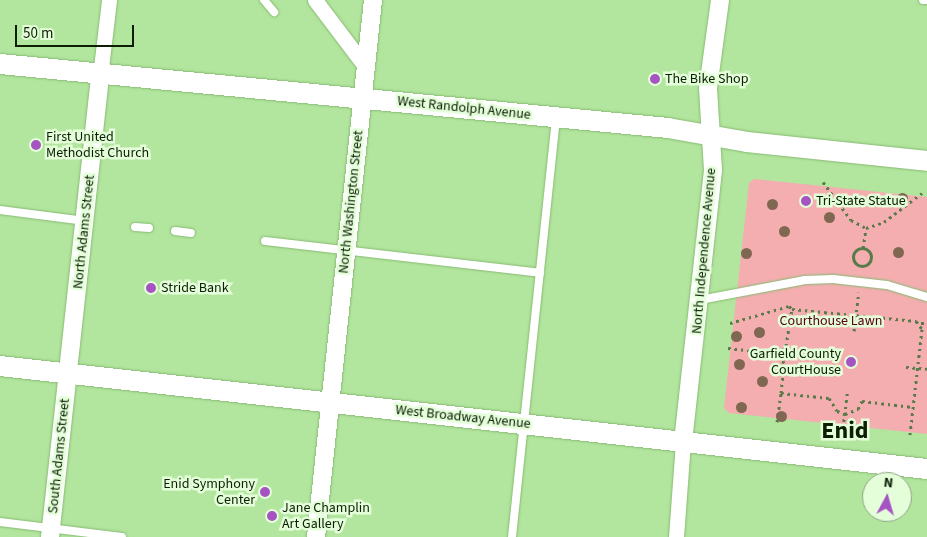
<!DOCTYPE html>
<style>
body{margin:0}
#map{position:relative;width:927px;height:537px;overflow:hidden;background:#b2e59d;font-family:"Source Sans 3",sans-serif}
div>[style]{position:absolute}
.green>*{inset:0;background:#f4aeb0}
.path>*{height:3px;margin-top:-1.5px;transform-origin:0;background:repeating-linear-gradient(90deg,#597b4b 0 2.5px,transparent 0 6.5px)}
.path>.ring{margin:-1.5px;padding:0;box-sizing:content-box;background:none;border:3px solid #597b4b;border-radius:50%}
.roads{filter:drop-shadow(0 0 1px #88ba74) drop-shadow(0 0 1px #88ba74)}
.service>*{height:8px;margin:-4px;padding:0 4px;transform-origin:4px;border-radius:4px;background:#fff}
.minor>*{height:15px;margin:-7.5px;padding:0 7.5px;transform-origin:7.5px;border-radius:7.5px;background:#fff}
.tertiary>*{height:18px;margin:-9px;padding:0 9px;transform-origin:9px;border-radius:9px;background:#fff}
.secondary>*{height:20px;margin:-10px;padding:0 10px;transform-origin:10px;border-radius:10px;background:#fff}
.trees>*{width:11px;height:11px;margin:-5.5px;border-radius:50%;background:#806752}
.dots>*{width:14px;height:14px;translate:-50% -50%;box-sizing:border-box;border:2px solid #e4feda;border-radius:50%}
span{translate:-50% -50%;white-space:nowrap;text-align:center;line-height:1.15;-webkit-text-stroke:5px #e4feda;paint-order:stroke}
.poi-label{font-size:14px;color:#0c1f04}
.left{translate:0 -50%;text-align:left}
.right{translate:-100% -50%;text-align:right}
.street-label{font-size:14px;color:#0c1f04}
.park-label{font-size:14px;color:#580014}
.town-label{font-size:24px;color:#0c1f04;font-weight:700}
.north{position:absolute;left:862px;top:472px;width:50px;height:50px;box-sizing:border-box;background:#e4feda;border:1px solid #8ea584;border-radius:50%;rotate:6deg;font-size:14px;font-weight:700;line-height:20px;text-align:center;color:#0c1f04}
.north::after{content:'';display:block;margin:auto;width:18px;height:22px;background:#a754c3;clip-path:polygon(50% 0,100% 100%,50% 72%,0 100%)}
.scale{position:absolute;left:15px;top:25px;width:119px;height:22px;box-sizing:border-box;border:2px solid #0c1f04;border-top:0;padding-left:6px;font-size:15px;line-height:18px;white-space:nowrap;color:#0c1f04;-webkit-text-stroke:4px #e4feda;paint-order:stroke}
</style>
<div id="map">
<div class="green">
<i style="clip-path:polygon(754px 179px,927px 197px,927px 434px,729px 413px,724px 408px,749px 183px)"></i>
</div>
<div class="path">
<i style="left:823px;top:182px;width:47px;rotate:53.6deg"></i>
<i style="left:851px;top:220px;width:17px;rotate:28deg"></i>
<i style="left:866px;top:228px;width:19px;rotate:-18deg"></i>
<i style="left:884px;top:222px;width:48px;rotate:-37.3deg"></i>
<i class="ring" style="left:853px;top:248px;width:15px;height:15px"></i>
<i style="left:863px;top:248px;width:20px;rotate:-81deg"></i>
<i style="left:730px;top:323px;width:61px;rotate:-16.1deg"></i>
<i style="left:789px;top:306px;width:4px;rotate:45deg"></i>
<i style="left:921px;top:323px;width:6px"></i>
<i style="left:854px;top:331px;width:39px;rotate:-83deg"></i>
<i style="left:728px;top:348px;width:68px;rotate:6.7deg"></i>
<i style="left:906px;top:367px;width:21px;rotate:5deg"></i>
<i style="left:781px;top:393px;width:30px;rotate:-84deg"></i>
<i style="left:784px;top:363px;width:10px;rotate:-119deg"></i>
<i style="left:779px;top:354px;width:11px;rotate:-49deg"></i>
<i style="left:786px;top:346px;width:37px;rotate:-81deg"></i>
<i style="left:792px;top:309px;width:125px;rotate:5.5deg"></i>
<i style="left:916px;top:321px;width:10px;rotate:53deg"></i>
<i style="left:922px;top:329px;width:107px;rotate:96.5deg"></i>
<i style="left:777px;top:422px;width:29px;rotate:-82deg"></i>
<i style="left:781px;top:393px;width:48px;rotate:5.9deg"></i>
<i style="left:829px;top:398px;width:15px;rotate:58deg"></i>
<i style="left:837px;top:411px;width:9px;rotate:21deg"></i>
<i style="left:845px;top:414px;width:14px;rotate:-21deg"></i>
<i style="left:858px;top:409px;width:9px;rotate:-63deg"></i>
<i style="left:862px;top:401px;width:51px;rotate:6.7deg"></i>
<i style="left:843px;top:428px;width:35px;rotate:-83deg"></i>
</div>
<div class="roads">
<div class="service">
<i style="left:264px;top:0;width:16px;rotate:50deg"></i>
<i style="left:923px;top:0;width:4px"></i>
<i style="left:0;top:210px;width:86px;rotate:7.4deg"></i>
<i style="left:135px;top:227px;width:14px;rotate:4deg"></i>
<i style="left:175px;top:231px;width:16px;rotate:7deg"></i>
<i style="left:265px;top:241px;width:277px;rotate:6.6deg"></i>
<i style="left:700px;top:300px;width:107px;rotate:-10.8deg"></i>
<i style="left:805px;top:280px;width:28px;rotate:-2deg"></i>
<i style="left:833px;top:279px;width:54px;rotate:6.3deg"></i>
<i style="left:887px;top:285px;width:42px;rotate:16.7deg"></i>
<i style="left:0;top:522px;width:123px;rotate:7deg"></i>
<i style="left:512px;top:537px;width:420px;rotate:-84deg"></i>
</div>
<div class="minor">
<i style="left:315px;top:0;width:83px;rotate:52.9deg"></i>
<i style="left:100px;top:76px;width:77px;rotate:-83.2deg"></i>
<i style="left:676px;top:537px;width:95px;rotate:-85.8deg"></i>
</div>
<div class="tertiary">
<i style="left:683px;top:442px;width:274px;rotate:-83.7deg"></i>
<i style="left:713px;top:170px;width:82px;rotate:-93.5deg"></i>
<i style="left:708px;top:88px;width:89px;rotate:-82.2deg"></i>
<i style="left:50px;top:537px;width:464px;rotate:-83.8deg"></i>
<i style="left:316px;top:537px;width:540px;rotate:-83.94deg"></i>
</div>
<div class="secondary">
<i style="left:0;top:64px;width:671px;rotate:5.47deg"></i>
<i style="left:668px;top:128px;width:80px;rotate:10deg"></i>
<i style="left:747px;top:142px;width:181px;rotate:6deg"></i>
<i style="left:0;top:366px;width:933px;rotate:6.34deg"></i>
</div>
</div>
<div class="trees">
<i style="left:902px;top:198px"></i>
<i style="left:772px;top:204px"></i>
<i style="left:829px;top:217px"></i>
<i style="left:784px;top:231px"></i>
<i style="left:898px;top:252px"></i>
<i style="left:746px;top:253px"></i>
<i style="left:759px;top:332px"></i>
<i style="left:736px;top:336px"></i>
<i style="left:739px;top:364px"></i>
<i style="left:762px;top:381px"></i>
<i style="left:741px;top:407px"></i>
<i style="left:781px;top:416px"></i>
</div>
<div class="dots">
<i style="left:655px;top:79px;background:#a754c3"></i>
<i style="left:36px;top:145px;background:#a754c3"></i>
<i style="left:806px;top:201px;background:#a754c3"></i>
<i style="left:151px;top:288px;background:#a754c3"></i>
<i style="left:851px;top:362px;background:#a754c3"></i>
<i style="left:265px;top:492px;background:#a754c3"></i>
<i style="left:272px;top:516px;background:#a754c3"></i>
</div>
<div class="poi-label">
<span class="left" style="left:665px;top:79px">The Bike Shop</span>
<span class="left" style="left:46px;top:145px">First United<br>Methodist Church</span>
<span class="left" style="left:816px;top:201px">Tri-State Statue</span>
<span class="left" style="left:161px;top:288px">Stride Bank</span>
<span class="right" style="left:841px;top:362px">Garfield County<br>CourtHouse</span>
<span class="right" style="left:255px;top:492px">Enid Symphony<br>Center</span>
<span class="left" style="left:282px;top:516px">Jane Champlin<br>Art Gallery</span>
</div>
<div class="street-label">
<span style="left:464px;top:108px;rotate:6deg">West Randolph Avenue</span>
<span style="left:351px;top:202px;rotate:-84deg">North Washington Street</span>
<span style="left:84px;top:232px;rotate:-84deg">North Adams Street</span>
<span style="left:704px;top:251px;rotate:-85deg">North Independence Avenue</span>
<span style="left:463px;top:417px;rotate:6deg">West Broadway Avenue</span>
<span style="left:59px;top:456px;rotate:-84deg">South Adams Street</span>
</div>
<div class="park-label">
<span style="left:831px;top:321px">Courthouse Lawn</span>
</div>
<div class="town-label">
<span style="left:845px;top:431px">Enid</span>
</div>
<div class="north">N</div>
<div class="scale">50 m</div>
</div>
